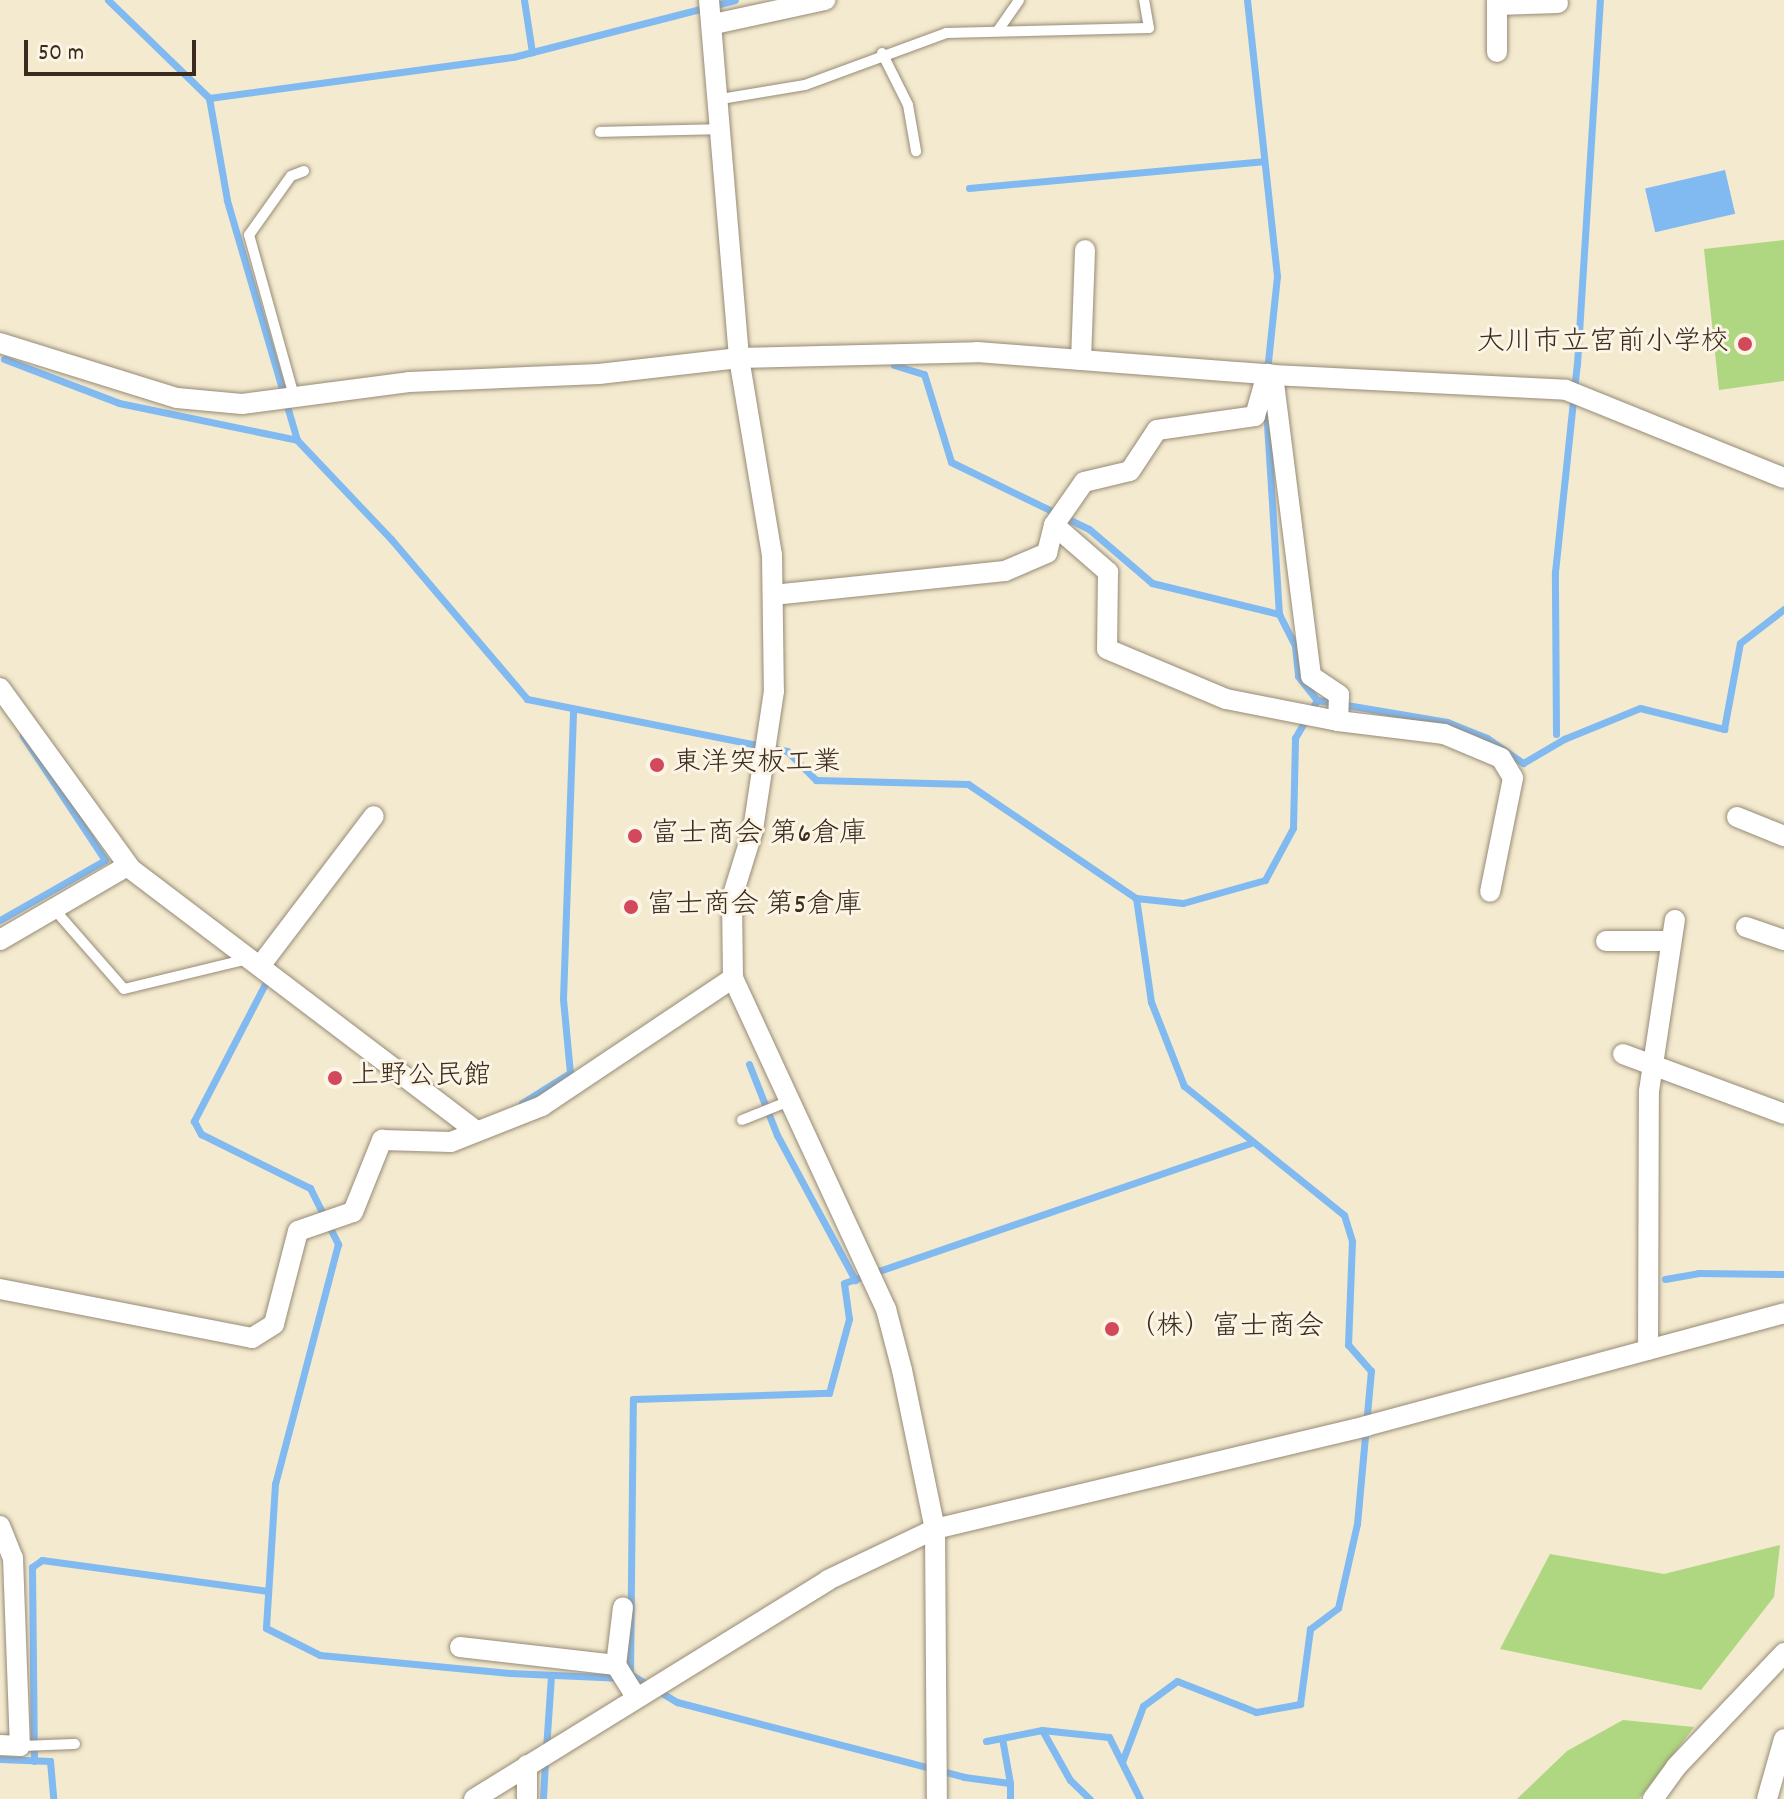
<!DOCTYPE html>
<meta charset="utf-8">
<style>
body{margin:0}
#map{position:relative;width:1784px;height:1799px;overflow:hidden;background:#f3eacf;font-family:Dekko,"Klee One",sans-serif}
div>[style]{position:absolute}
.green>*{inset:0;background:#afd680}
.water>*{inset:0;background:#81b9f1;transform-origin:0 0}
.stream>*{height:7px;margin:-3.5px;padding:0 3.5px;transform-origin:3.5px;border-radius:3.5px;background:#81b9f1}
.roads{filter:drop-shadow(0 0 2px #978a76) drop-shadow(0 0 2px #978a76)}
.lane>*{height:10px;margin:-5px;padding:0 5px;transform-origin:5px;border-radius:5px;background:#fff}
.street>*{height:20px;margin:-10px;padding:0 10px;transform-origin:10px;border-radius:10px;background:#fff}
.dots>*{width:22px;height:22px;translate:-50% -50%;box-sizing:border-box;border:4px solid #fcf5e5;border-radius:50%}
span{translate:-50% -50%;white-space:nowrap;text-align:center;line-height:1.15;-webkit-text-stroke:6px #fcf5e5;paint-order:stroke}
.poi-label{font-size:28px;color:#3b2a1e}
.right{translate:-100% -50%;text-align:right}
.left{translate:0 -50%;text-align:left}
.scale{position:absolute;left:24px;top:40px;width:172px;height:36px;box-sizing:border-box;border:4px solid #3b2a1e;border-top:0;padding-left:10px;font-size:24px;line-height:28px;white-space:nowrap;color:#3b2a1e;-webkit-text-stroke:6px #fcf5e5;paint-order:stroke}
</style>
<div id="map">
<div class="green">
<i style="clip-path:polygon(1784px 240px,1784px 381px,1719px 390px,1704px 249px)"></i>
<i style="clip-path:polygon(1780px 1545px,1774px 1597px,1701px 1690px,1500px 1649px,1550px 1554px,1664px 1574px)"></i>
<i style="clip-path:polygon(1623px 1720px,1694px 1727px,1639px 1799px,1517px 1799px,1567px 1751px)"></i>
</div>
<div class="water">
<i style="left:1725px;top:170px;width:45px;height:82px;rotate:77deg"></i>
</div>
<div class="stream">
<i style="left:108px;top:0;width:141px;rotate:44.1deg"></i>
<i style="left:209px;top:98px;width:307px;rotate:-7.7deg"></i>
<i style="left:513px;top:57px;width:229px;rotate:-14.4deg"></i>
<i style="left:524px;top:0;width:53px;rotate:81.3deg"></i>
<i style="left:1247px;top:0;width:278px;rotate:83.8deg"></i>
<i style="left:1277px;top:276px;width:96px;rotate:96deg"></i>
<i style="left:969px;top:188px;width:295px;rotate:-5.2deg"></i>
<i style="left:4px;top:359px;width:123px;rotate:20.9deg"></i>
<i style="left:119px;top:403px;width:182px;rotate:11.7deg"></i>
<i style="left:297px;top:440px;width:250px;rotate:-106.3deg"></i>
<i style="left:227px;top:200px;width:104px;rotate:-100deg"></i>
<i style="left:894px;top:365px;width:31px;rotate:17deg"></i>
<i style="left:924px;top:374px;width:92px;rotate:72.9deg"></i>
<i style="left:951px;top:462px;width:153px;rotate:25.9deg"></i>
<i style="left:1089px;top:529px;width:83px;rotate:40.6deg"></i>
<i style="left:1152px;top:583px;width:131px;rotate:13.7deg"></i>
<i style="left:1279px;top:614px;width:36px;rotate:63deg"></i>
<i style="left:1295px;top:646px;width:30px;rotate:84deg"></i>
<i style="left:1298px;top:676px;width:31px;rotate:52deg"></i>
<i style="left:1317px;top:700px;width:132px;rotate:9.6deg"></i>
<i style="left:1447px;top:722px;width:43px;rotate:21.8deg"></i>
<i style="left:1487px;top:738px;width:44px;rotate:34.8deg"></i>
<i style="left:1523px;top:763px;width:48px;rotate:-30.3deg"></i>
<i style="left:1564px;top:739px;width:82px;rotate:-22.2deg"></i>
<i style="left:1640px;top:708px;width:87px;rotate:14deg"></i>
<i style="left:1724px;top:729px;width:87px;rotate:-79.5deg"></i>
<i style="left:1740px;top:643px;width:56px;rotate:-37.7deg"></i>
<i style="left:1266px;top:408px;width:206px;rotate:86.4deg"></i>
<i style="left:297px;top:440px;width:137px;rotate:46.5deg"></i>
<i style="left:391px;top:539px;width:210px;rotate:49.6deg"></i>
<i style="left:527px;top:699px;width:265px;rotate:11.3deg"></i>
<i style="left:787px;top:751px;width:41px;rotate:45deg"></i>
<i style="left:816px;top:780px;width:152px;rotate:1.5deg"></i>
<i style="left:968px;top:784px;width:203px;rotate:34.2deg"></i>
<i style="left:1556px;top:734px;width:162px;rotate:-90.4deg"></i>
<i style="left:1555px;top:572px;width:209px;rotate:-84deg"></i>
<i style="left:1577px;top:364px;width:365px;rotate:-86.4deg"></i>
<i style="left:0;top:920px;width:121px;rotate:-29.7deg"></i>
<i style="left:105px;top:860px;width:149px;rotate:-123.5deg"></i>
<i style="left:266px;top:982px;width:157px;rotate:117.4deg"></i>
<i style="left:194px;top:1121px;width:15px;rotate:62deg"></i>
<i style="left:201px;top:1134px;width:122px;rotate:26.4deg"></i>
<i style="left:310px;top:1188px;width:63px;rotate:63.4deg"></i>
<i style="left:338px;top:1244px;width:248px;rotate:104.7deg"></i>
<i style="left:275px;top:1484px;width:144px;rotate:93.6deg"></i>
<i style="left:266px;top:1628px;width:60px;rotate:26.6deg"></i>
<i style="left:320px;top:1655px;width:191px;rotate:5.4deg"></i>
<i style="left:510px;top:1673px;width:113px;rotate:2.5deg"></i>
<i style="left:623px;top:1678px;width:8px;rotate:-30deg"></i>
<i style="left:630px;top:1674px;width:55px;rotate:30.8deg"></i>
<i style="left:677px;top:1702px;width:297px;rotate:14.6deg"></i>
<i style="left:964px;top:1777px;width:46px;rotate:7.4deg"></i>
<i style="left:1010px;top:1783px;width:16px;rotate:90deg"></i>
<i style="left:749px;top:1064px;width:76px;rotate:68.5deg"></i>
<i style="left:777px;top:1135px;width:165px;rotate:61.7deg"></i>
<i style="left:522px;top:1103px;width:57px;rotate:-32deg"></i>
<i style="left:570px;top:1073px;width:74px;rotate:-95.4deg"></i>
<i style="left:563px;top:999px;width:290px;rotate:-88deg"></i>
<i style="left:1665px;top:1279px;width:34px;rotate:-10deg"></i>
<i style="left:1698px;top:1273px;width:86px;rotate:0.7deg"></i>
<i style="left:630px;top:1674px;width:275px;rotate:-89.4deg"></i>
<i style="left:633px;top:1399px;width:196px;rotate:-1.8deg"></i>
<i style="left:829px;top:1393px;width:77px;rotate:-74.9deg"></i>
<i style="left:849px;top:1319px;width:36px;rotate:-98deg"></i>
<i style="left:844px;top:1283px;width:430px;rotate:-19deg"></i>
<i style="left:1042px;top:1730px;width:57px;rotate:60.8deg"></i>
<i style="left:1070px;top:1780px;width:28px;rotate:44deg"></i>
<i style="left:1002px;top:1738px;width:46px;rotate:79.9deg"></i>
<i style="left:986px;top:1741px;width:57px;rotate:-11.1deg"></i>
<i style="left:1042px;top:1730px;width:67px;rotate:6deg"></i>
<i style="left:1109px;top:1737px;width:69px;rotate:63.4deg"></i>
<i style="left:546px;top:1749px;width:74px;rotate:-86.1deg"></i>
<i style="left:0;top:1759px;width:50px;rotate:2.3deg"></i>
<i style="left:50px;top:1761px;width:38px;rotate:85deg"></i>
<i style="left:34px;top:1761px;width:194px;rotate:-90.6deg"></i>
<i style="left:32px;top:1567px;width:12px;rotate:-35deg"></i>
<i style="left:42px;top:1560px;width:228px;rotate:7.8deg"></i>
<i style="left:1122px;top:1762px;width:60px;rotate:-69.4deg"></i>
<i style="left:1143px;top:1706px;width:42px;rotate:-36.3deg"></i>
<i style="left:1177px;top:1681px;width:85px;rotate:21.4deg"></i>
<i style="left:1256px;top:1712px;width:45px;rotate:-10.3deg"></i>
<i style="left:1300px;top:1704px;width:76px;rotate:-82.4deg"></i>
<i style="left:1310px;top:1629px;width:35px;rotate:-37deg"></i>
<i style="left:1338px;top:1608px;width:86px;rotate:-77.3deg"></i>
<i style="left:1357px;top:1524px;width:154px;rotate:-84.8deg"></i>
<i style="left:1371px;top:1371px;width:35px;rotate:-131deg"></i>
<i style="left:1348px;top:1345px;width:104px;rotate:-87.8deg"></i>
<i style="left:1352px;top:1241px;width:27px;rotate:-107deg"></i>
<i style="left:1344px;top:1215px;width:206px;rotate:-141.1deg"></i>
<i style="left:1184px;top:1086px;width:90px;rotate:-111.4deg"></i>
<i style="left:1151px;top:1002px;width:105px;rotate:-98.2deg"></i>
<i style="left:1136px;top:898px;width:47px;rotate:6.1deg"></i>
<i style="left:1183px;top:903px;width:85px;rotate:-15.7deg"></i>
<i style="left:1265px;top:880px;width:59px;rotate:-61.7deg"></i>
<i style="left:1293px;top:828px;width:90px;rotate:-88.7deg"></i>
<i style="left:1295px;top:738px;width:44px;rotate:-59.9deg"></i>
<i style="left:543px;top:1799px;width:38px;rotate:-87deg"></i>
</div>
<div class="roads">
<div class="lane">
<i style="left:999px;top:29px;width:35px;rotate:-55deg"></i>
<i style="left:882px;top:53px;width:58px;rotate:63.4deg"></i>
<i style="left:908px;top:105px;width:47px;rotate:80.1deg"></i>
<i style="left:721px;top:99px;width:85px;rotate:-9.5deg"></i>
<i style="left:805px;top:85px;width:150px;rotate:-20.2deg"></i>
<i style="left:946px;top:33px;width:203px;rotate:-1.4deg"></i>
<i style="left:1149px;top:28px;width:28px;rotate:-100deg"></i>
<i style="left:600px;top:132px;width:122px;rotate:-1.4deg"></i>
<i style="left:294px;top:396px;width:167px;rotate:-105.6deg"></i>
<i style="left:249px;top:235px;width:72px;rotate:-54.6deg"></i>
<i style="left:291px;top:176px;width:14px;rotate:-21deg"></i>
<i style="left:54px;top:909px;width:106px;rotate:48.8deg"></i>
<i style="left:124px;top:989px;width:128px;rotate:-13.6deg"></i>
<i style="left:742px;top:1120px;width:51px;rotate:-22deg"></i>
<i style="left:20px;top:1746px;width:55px;rotate:-2.1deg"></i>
</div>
<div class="street">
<i style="left:709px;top:0;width:359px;rotate:85.2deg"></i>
<i style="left:739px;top:358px;width:200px;rotate:80.5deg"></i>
<i style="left:772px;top:555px;width:136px;rotate:89.2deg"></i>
<i style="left:774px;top:691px;width:141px;rotate:98.6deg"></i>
<i style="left:753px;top:830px;width:71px;rotate:107.2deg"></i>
<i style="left:732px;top:898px;width:80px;rotate:89.3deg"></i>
<i style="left:733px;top:978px;width:365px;rotate:65.2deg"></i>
<i style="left:886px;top:1309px;width:63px;rotate:75.3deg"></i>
<i style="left:902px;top:1370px;width:162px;rotate:78.3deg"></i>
<i style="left:935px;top:1529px;width:270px;rotate:89.6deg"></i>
<i style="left:1497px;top:0;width:52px;rotate:90deg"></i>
<i style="left:1497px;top:5px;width:61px;rotate:-1.9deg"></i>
<i style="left:714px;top:24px;width:114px;rotate:-12.2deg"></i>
<i style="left:0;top:343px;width:185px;rotate:17.3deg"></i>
<i style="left:177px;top:398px;width:65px;rotate:5.3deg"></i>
<i style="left:242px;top:404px;width:168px;rotate:-7.5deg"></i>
<i style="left:409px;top:382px;width:190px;rotate:-2.4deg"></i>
<i style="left:599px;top:374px;width:141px;rotate:-6.5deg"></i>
<i style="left:739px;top:358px;width:238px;rotate:-1.4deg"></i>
<i style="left:977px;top:352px;width:297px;rotate:4.4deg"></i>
<i style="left:1273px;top:375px;width:293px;rotate:2.9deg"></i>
<i style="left:1566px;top:390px;width:235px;rotate:22deg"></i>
<i style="left:1081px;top:360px;width:110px;rotate:-87.9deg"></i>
<i style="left:1273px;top:375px;width:303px;rotate:82.8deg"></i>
<i style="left:1311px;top:676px;width:34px;rotate:34deg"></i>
<i style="left:1339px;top:695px;width:26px;rotate:92deg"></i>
<i style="left:1338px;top:721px;width:107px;rotate:7deg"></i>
<i style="left:1444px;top:734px;width:62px;rotate:22.8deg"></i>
<i style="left:1501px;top:758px;width:23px;rotate:59deg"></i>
<i style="left:1513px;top:778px;width:116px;rotate:101.4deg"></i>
<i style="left:1054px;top:525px;width:72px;rotate:41deg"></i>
<i style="left:1108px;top:572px;width:77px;rotate:90.7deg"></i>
<i style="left:1107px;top:649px;width:129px;rotate:22.8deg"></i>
<i style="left:1226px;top:699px;width:114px;rotate:11.1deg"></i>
<i style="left:773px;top:595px;width:233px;rotate:-5.9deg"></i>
<i style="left:1005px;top:571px;width:46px;rotate:-23.2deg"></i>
<i style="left:1047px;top:553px;width:29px;rotate:-76deg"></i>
<i style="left:1054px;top:525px;width:52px;rotate:-55.1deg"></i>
<i style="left:1084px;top:482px;width:47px;rotate:-13.4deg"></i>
<i style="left:1130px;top:471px;width:49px;rotate:-56.6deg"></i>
<i style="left:1157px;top:430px;width:99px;rotate:-8.1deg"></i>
<i style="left:1255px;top:416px;width:44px;rotate:-74.1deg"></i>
<i style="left:0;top:688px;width:223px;rotate:54.1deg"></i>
<i style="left:1737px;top:817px;width:51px;rotate:22deg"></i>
<i style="left:1746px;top:927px;width:40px;rotate:18.9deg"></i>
<i style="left:0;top:940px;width:147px;rotate:-30.2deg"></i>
<i style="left:127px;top:866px;width:438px;rotate:37.2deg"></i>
<i style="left:1606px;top:941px;width:65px"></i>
<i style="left:260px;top:966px;width:188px;rotate:-52.8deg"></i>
<i style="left:1623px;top:1054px;width:172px;rotate:20.4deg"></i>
<i style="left:0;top:1289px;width:257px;rotate:11deg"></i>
<i style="left:252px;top:1338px;width:26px;rotate:-32deg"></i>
<i style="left:274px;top:1324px;width:96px;rotate:-75.5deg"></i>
<i style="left:298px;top:1231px;width:58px;rotate:-19.1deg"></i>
<i style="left:353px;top:1212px;width:78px;rotate:-68.1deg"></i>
<i style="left:382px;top:1140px;width:69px;rotate:1.7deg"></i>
<i style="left:451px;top:1142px;width:98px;rotate:-21.6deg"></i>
<i style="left:542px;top:1106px;width:230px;rotate:-33.8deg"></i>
<i style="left:1648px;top:1350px;width:259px;rotate:-89.8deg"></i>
<i style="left:1649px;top:1091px;width:173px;rotate:-81.4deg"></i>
<i style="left:0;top:1526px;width:35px;rotate:68deg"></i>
<i style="left:13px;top:1558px;width:188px;rotate:87.9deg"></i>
<i style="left:20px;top:1746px;width:20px;rotate:-177deg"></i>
<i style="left:460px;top:1647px;width:157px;rotate:6.6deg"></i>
<i style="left:616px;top:1665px;width:36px;rotate:58deg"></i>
<i style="left:616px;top:1665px;width:58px;rotate:-83.1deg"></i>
<i style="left:474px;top:1799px;width:416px;rotate:-31.7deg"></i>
<i style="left:828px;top:1580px;width:119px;rotate:-25.5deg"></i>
<i style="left:935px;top:1529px;width:443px;rotate:-13.4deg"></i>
<i style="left:1366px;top:1426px;width:433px;rotate:-15.1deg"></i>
<i style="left:527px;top:1799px;width:34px;rotate:-90deg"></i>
<i style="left:1653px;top:1799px;width:39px;rotate:-54deg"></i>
<i style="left:1676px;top:1767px;width:157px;rotate:-46.5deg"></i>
<i style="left:1767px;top:1799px;width:62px;rotate:-74.2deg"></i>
</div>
</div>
<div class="dots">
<i style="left:1745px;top:344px;background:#d1495b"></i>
<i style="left:657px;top:765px;background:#d1495b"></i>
<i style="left:635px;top:836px;background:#d1495b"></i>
<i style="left:631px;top:907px;background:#d1495b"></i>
<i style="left:335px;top:1078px;background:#d1495b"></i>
<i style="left:1112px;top:1329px;background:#d1495b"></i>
</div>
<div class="poi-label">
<span class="right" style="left:1729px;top:344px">大川市立宮前小学校</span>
<span class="left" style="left:673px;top:765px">東洋突板工業</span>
<span class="left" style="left:651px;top:836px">富士商会 第6倉庫</span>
<span class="left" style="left:647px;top:907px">富士商会 第5倉庫</span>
<span class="left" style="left:351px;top:1078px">上野公民館</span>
<span class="left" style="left:1128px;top:1329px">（株）富士商会</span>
</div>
<div class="scale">50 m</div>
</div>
